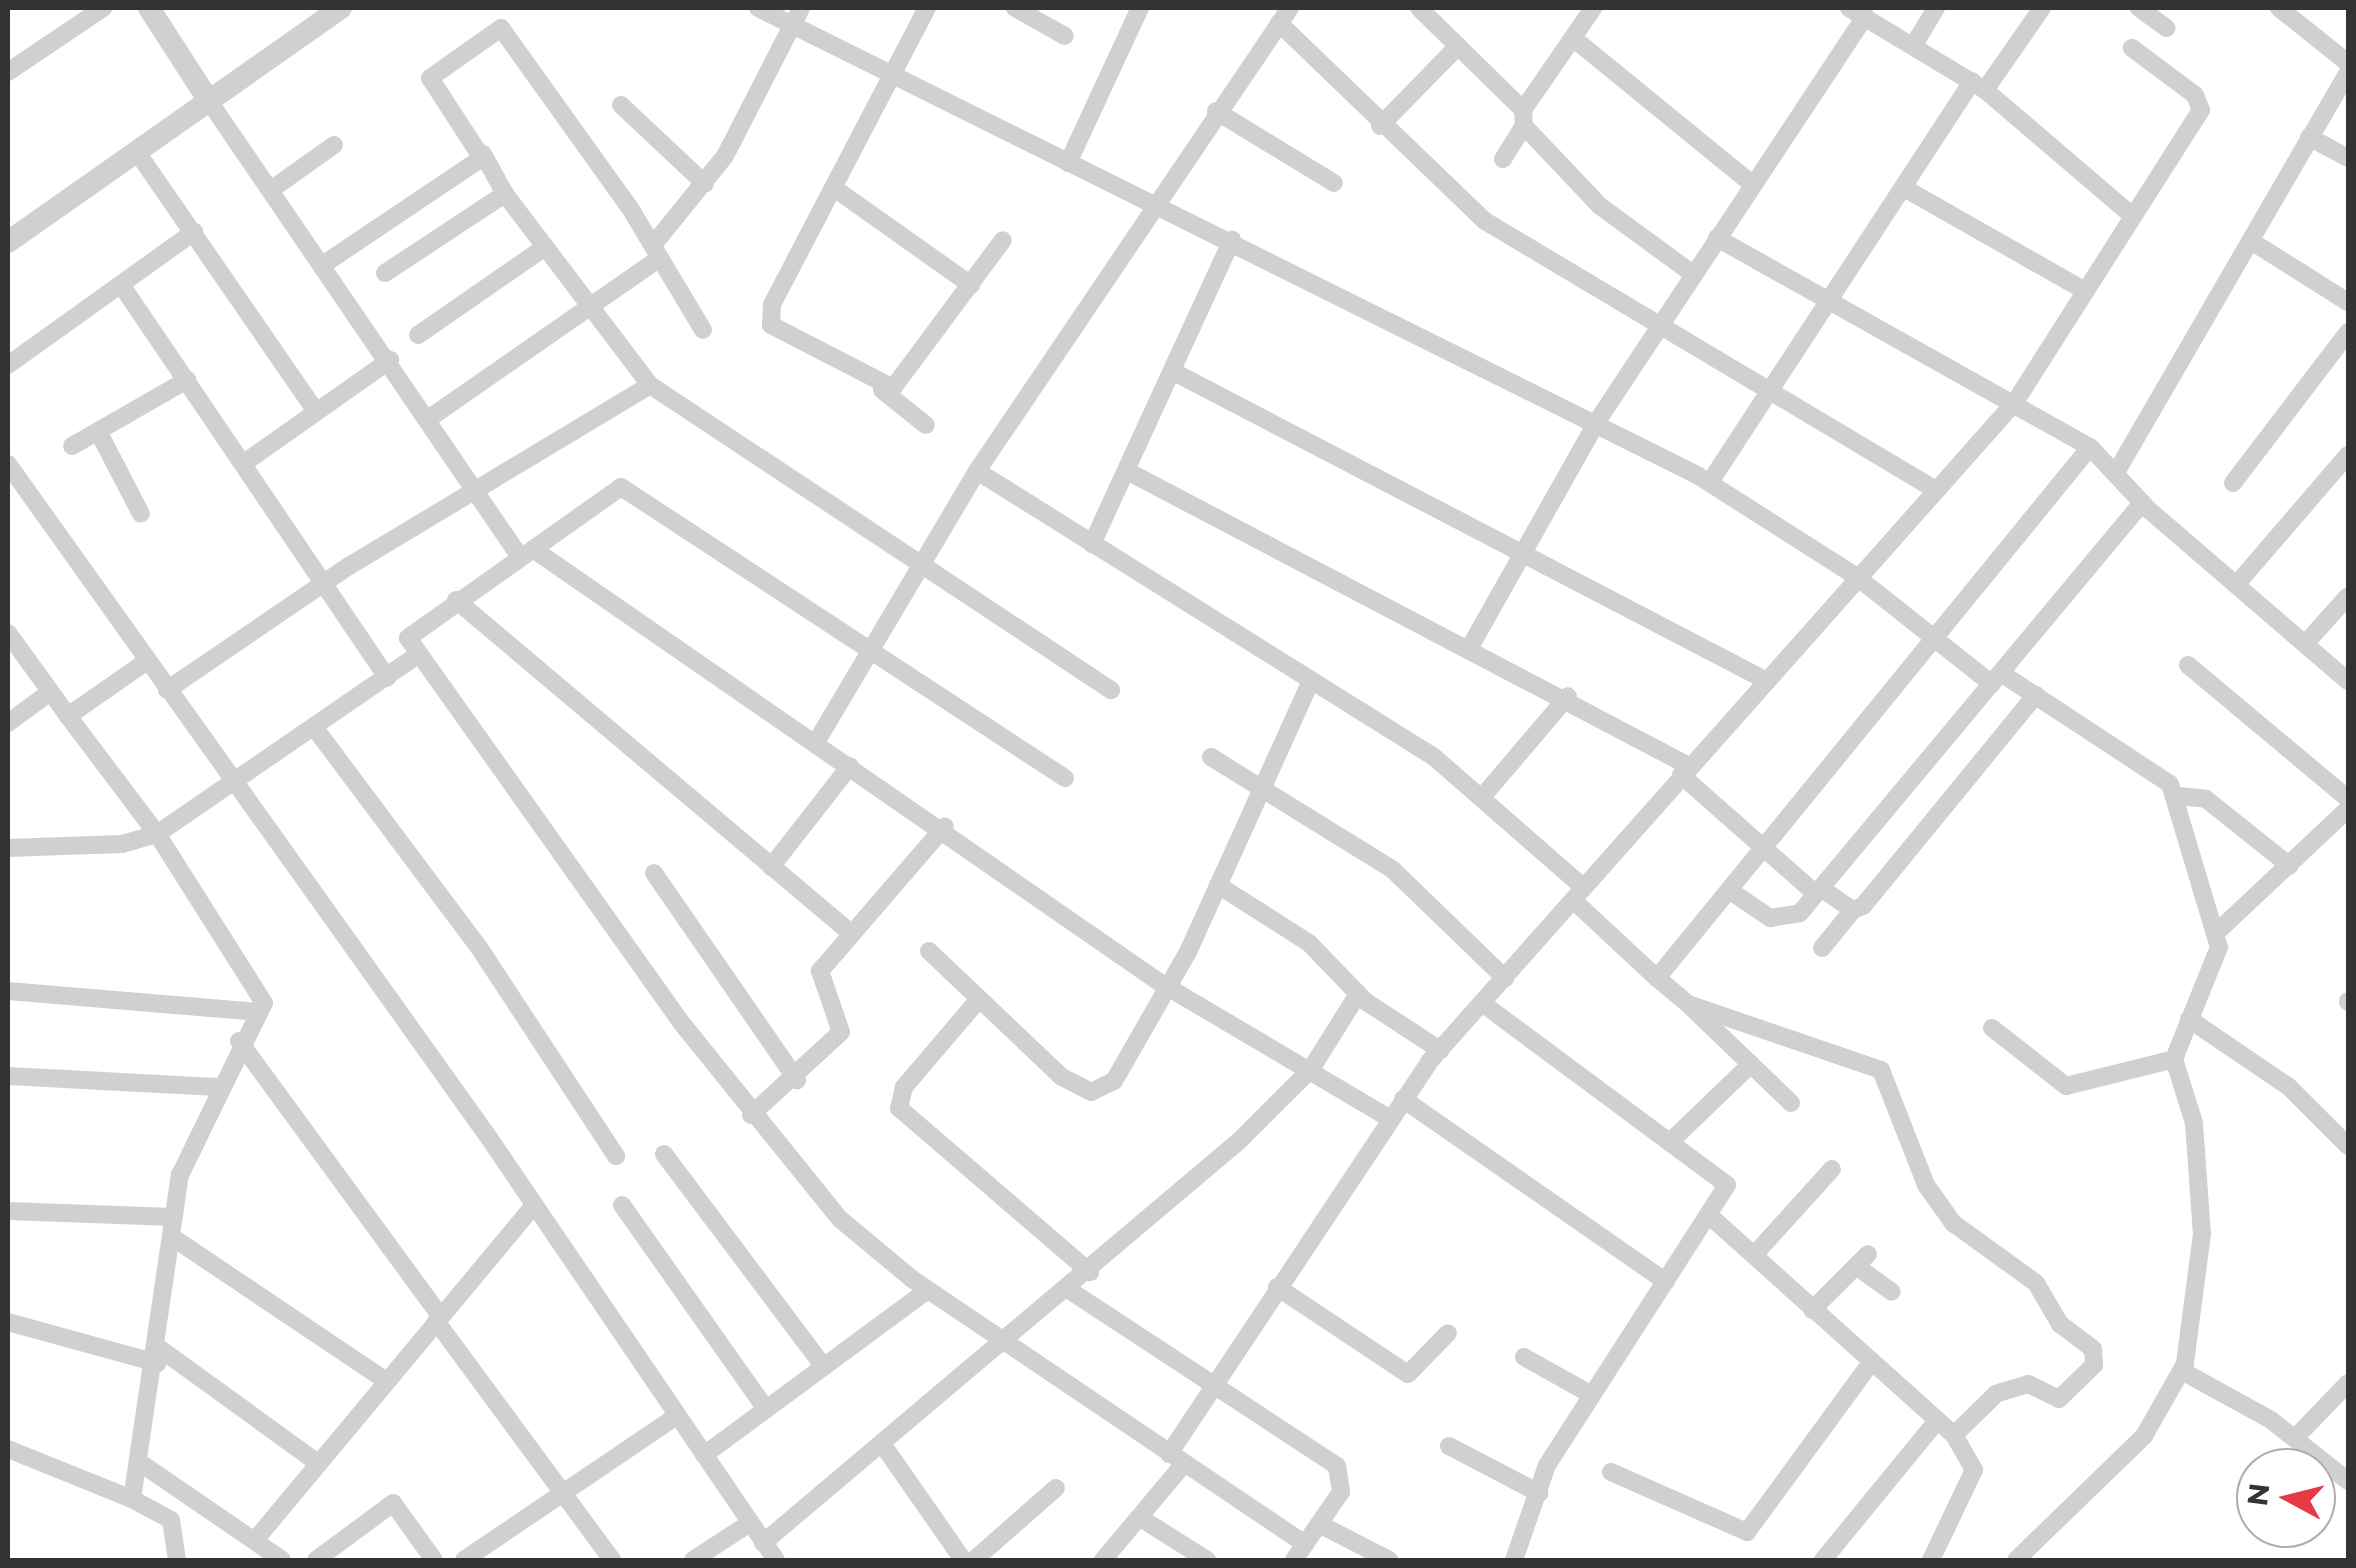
<!DOCTYPE html>
<style>
body{margin:0}
#map{position:relative;width:2356px;height:1568px;overflow:hidden;background:#fff;font-family:Montserrat,sans-serif}
div>[style]{position:absolute}
.minor>*{height:18px;margin:-9px;padding:0 9px;transform-origin:9px;border-radius:9px;background:#d0d0d0}
.tertiary>*{height:22px;margin:-11px;padding:0 11px;transform-origin:11px;border-radius:11px;background:#d0d0d0}
span{translate:-50% -50%;white-space:nowrap;text-align:center;line-height:1.15;-webkit-text-stroke:10px #fff;paint-order:stroke}
.frame{position:absolute;inset:0;border:10px solid #333;pointer-events:none}
.north{position:absolute;left:2236px;top:1448px;width:100px;height:100px;box-sizing:border-box;background:#fff;border:2px solid #adadad;border-radius:50%;rotate:277deg;font-size:28px;font-weight:700;line-height:40px;text-align:center;color:#333}
.north::after{content:'';display:block;margin:auto;width:35px;height:45px;background:#e63946;clip-path:polygon(50% 0,100% 100%,50% 72%,0 100%)}
</style>
<div id="map">
<div class="minor">
<i style="left:758px;top:8px;width:1049px;rotate:26.44deg"></i>
<i style="left:1697px;top:475px;width:190px;rotate:32.5deg"></i>
<i style="left:1857px;top:577px;width:172px;rotate:38.4deg"></i>
<i style="left:927px;top:8px;width:335px;rotate:117.6deg"></i>
<i style="left:772px;top:305px;width:20px;rotate:93deg"></i>
<i style="left:771px;top:325px;width:137px;rotate:27.3deg"></i>
<i style="left:893px;top:388px;width:184px;rotate:-53.4deg"></i>
<i style="left:1015px;top:8px;width:57px;rotate:29.2deg"></i>
<i style="left:1419px;top:8px;width:146px;rotate:44.4deg"></i>
<i style="left:1849px;top:8px;width:159px;rotate:31.1deg"></i>
<i style="left:1985px;top:90px;width:189px;rotate:40.5deg"></i>
<i style="left:2139px;top:8px;width:34px;rotate:36deg"></i>
<i style="left:2279px;top:8px;width:88px;rotate:38.6deg"></i>
<i style="left:1279px;top:23px;width:286px;rotate:43.9deg"></i>
<i style="left:1485px;top:221px;width:523px;rotate:30.83deg"></i>
<i style="left:1573px;top:38px;width:231px;rotate:39.2deg"></i>
<i style="left:1915px;top:43px;width:41px;rotate:-59deg"></i>
<i style="left:8px;top:72px;width:115px;rotate:-34deg"></i>
<i style="left:1985px;top:90px;width:100px;rotate:-55.2deg"></i>
<i style="left:209px;top:101px;width:552px;rotate:55.71deg"></i>
<i style="left:621px;top:105px;width:115px;rotate:43.2deg"></i>
<i style="left:1216px;top:111px;width:138px;rotate:31.4deg"></i>
<i style="left:1380px;top:126px;width:112px;rotate:-45.7deg"></i>
<i style="left:1524px;top:126px;width:110px;rotate:46.5deg"></i>
<i style="left:1600px;top:206px;width:115px;rotate:36.2deg"></i>
<i style="left:2309px;top:137px;width:44px;rotate:28.3deg"></i>
<i style="left:137px;top:152px;width:315px;rotate:55.4deg"></i>
<i style="left:483px;top:154px;width:46px;rotate:61.2deg"></i>
<i style="left:1503px;top:159px;width:39px;rotate:-58deg"></i>
<i style="left:1524px;top:126px;width:16px;rotate:-94deg"></i>
<i style="left:1523px;top:110px;width:124px;rotate:-55.5deg"></i>
<i style="left:1068px;top:163px;width:171px;rotate:-65.1deg"></i>
<i style="left:834px;top:188px;width:168px;rotate:35.3deg"></i>
<i style="left:1904px;top:188px;width:205px;rotate:29.6deg"></i>
<i style="left:272px;top:189px;width:76px;rotate:-35.4deg"></i>
<i style="left:1717px;top:238px;width:428px;rotate:29.3deg"></i>
<i style="left:2090px;top:447px;width:86px;rotate:46.9deg"></i>
<i style="left:2149px;top:510px;width:262px;rotate:40.7deg"></i>
<i style="left:2251px;top:241px;width:115px;rotate:32.2deg"></i>
<i style="left:653px;top:245px;width:114px;rotate:-51deg"></i>
<i style="left:725px;top:156px;width:166px;rotate:-62.8deg"></i>
<i style="left:324px;top:264px;width:190px;rotate:-33.9deg"></i>
<i style="left:482px;top:158px;width:95px;rotate:-123deg"></i>
<i style="left:430px;top:78px;width:87px;rotate:-35.2deg"></i>
<i style="left:501px;top:28px;width:221px;rotate:54.4deg"></i>
<i style="left:630px;top:208px;width:142px;rotate:59.1deg"></i>
<i style="left:385px;top:273px;width:144px;rotate:-33.4deg"></i>
<i style="left:505px;top:194px;width:240px;rotate:52.8deg"></i>
<i style="left:122px;top:286px;width:473px;rotate:55.9deg"></i>
<i style="left:418px;top:335px;width:155px;rotate:-34.7deg"></i>
<i style="left:8px;top:365px;width:229px;rotate:-35.6deg"></i>
<i style="left:1172px;top:371px;width:669px;rotate:27.52deg"></i>
<i style="left:882px;top:390px;width:56px;rotate:38.5deg"></i>
<i style="left:431px;top:417px;width:279px;rotate:-34.8deg"></i>
<i style="left:98px;top:431px;width:93px;rotate:62.6deg"></i>
<i style="left:72px;top:446px;width:133px;rotate:-29.9deg"></i>
<i style="left:244px;top:463px;width:179px;rotate:-35.2deg"></i>
<i style="left:8px;top:464px;width:824px;rotate:54.48deg"></i>
<i style="left:487px;top:1135px;width:514px;rotate:55.78deg"></i>
<i style="left:2118px;top:469px;width:459px;rotate:-59.9deg"></i>
<i style="left:977px;top:471px;width:539px;rotate:32.04deg"></i>
<i style="left:1434px;top:757px;width:198px;rotate:41.1deg"></i>
<i style="left:1127px;top:471px;width:635px;rotate:27.7deg"></i>
<i style="left:1710px;top:482px;width:479px;rotate:-56.8deg"></i>
<i style="left:2233px;top:483px;width:190px;rotate:-52.7deg"></i>
<i style="left:1092px;top:544px;width:335px;rotate:-65.3deg"></i>
<i style="left:533px;top:549px;width:761px;rotate:34.67deg"></i>
<i style="left:1159px;top:982px;width:267px;rotate:30.6deg"></i>
<i style="left:2236px;top:585px;width:172px;rotate:-49.3deg"></i>
<i style="left:456px;top:600px;width:518px;rotate:40.15deg"></i>
<i style="left:8px;top:633px;width:102px;rotate:54.1deg"></i>
<i style="left:68px;top:716px;width:96px;rotate:-34.8deg"></i>
<i style="left:2305px;top:644px;width:64px;rotate:-48.1deg"></i>
<i style="left:1470px;top:647px;width:257px;rotate:-60.6deg"></i>
<i style="left:1596px;top:423px;width:488px;rotate:-56.5deg"></i>
<i style="left:2188px;top:665px;width:209px;rotate:39.9deg"></i>
<i style="left:2001px;top:673px;width:202px;rotate:33.3deg"></i>
<i style="left:2170px;top:784px;width:170px;rotate:73.3deg"></i>
<i style="left:2219px;top:947px;width:121px;rotate:111.9deg"></i>
<i style="left:2174px;top:1059px;width:67px;rotate:72.6deg"></i>
<i style="left:2194px;top:1123px;width:111px;rotate:85.9deg"></i>
<i style="left:2202px;top:1234px;width:131px;rotate:97.5deg"></i>
<i style="left:2185px;top:1364px;width:83px;rotate:119.7deg"></i>
<i style="left:2144px;top:1436px;width:178px;rotate:135.9deg"></i>
<i style="left:167px;top:690px;width:220px;rotate:-34.3deg"></i>
<i style="left:349px;top:566px;width:351px;rotate:-31deg"></i>
<i style="left:650px;top:385px;width:553px;rotate:33.49deg"></i>
<i style="left:8px;top:723px;width:52px;rotate:-36.4deg"></i>
<i style="left:317px;top:731px;width:272px;rotate:53.2deg"></i>
<i style="left:480px;top:949px;width:248px;rotate:56.7deg"></i>
<i style="left:815px;top:744px;width:317px;rotate:-59.3deg"></i>
<i style="left:977px;top:471px;width:559px;rotate:-55.94deg"></i>
<i style="left:1211px;top:757px;width:214px;rotate:31.8deg"></i>
<i style="left:1393px;top:870px;width:156px;rotate:44deg"></i>
<i style="left:1681px;top:775px;width:180px;rotate:41.4deg"></i>
<i style="left:1065px;top:778px;width:531px;rotate:-146.76deg"></i>
<i style="left:621px;top:487px;width:261px;rotate:144.7deg"></i>
<i style="left:408px;top:638px;width:470px;rotate:54.6deg"></i>
<i style="left:680px;top:1021px;width:255px;rotate:51.1deg"></i>
<i style="left:840px;top:1219px;width:94px;rotate:39.8deg"></i>
<i style="left:912px;top:1279px;width:474px;rotate:34deg"></i>
<i style="left:1305px;top:1544px;width:19px;rotate:125deg"></i>
<i style="left:1483px;top:796px;width:131px;rotate:-49.6deg"></i>
<i style="left:2179px;top:796px;width:27px;rotate:6deg"></i>
<i style="left:2206px;top:799px;width:107px;rotate:38.6deg"></i>
<i style="left:8px;top:848px;width:114px;rotate:-2deg"></i>
<i style="left:122px;top:844px;width:36px;rotate:-16deg"></i>
<i style="left:157px;top:834px;width:313px;rotate:-34.5deg"></i>
<i style="left:771px;top:867px;width:128px;rotate:-52deg"></i>
<i style="left:654px;top:873px;width:252px;rotate:55.4deg"></i>
<i style="left:1218px;top:885px;width:108px;rotate:32.5deg"></i>
<i style="left:1309px;top:943px;width:81px;rotate:46deg"></i>
<i style="left:1365px;top:1001px;width:90px;rotate:33.2deg"></i>
<i style="left:1821px;top:888px;width:39px;rotate:35deg"></i>
<i style="left:1853px;top:910px;width:11px;rotate:-22deg"></i>
<i style="left:1863px;top:906px;width:273px;rotate:-50.7deg"></i>
<i style="left:1729px;top:890px;width:50px;rotate:34.3deg"></i>
<i style="left:1770px;top:918px;width:30px;rotate:-9deg"></i>
<i style="left:1800px;top:913px;width:534px;rotate:-50.17deg"></i>
<i style="left:1573px;top:900px;width:115px;rotate:42.9deg"></i>
<i style="left:1657px;top:978px;width:685px;rotate:-50.8deg"></i>
<i style="left:2218px;top:931px;width:178px;rotate:-43.2deg"></i>
<i style="left:1822px;top:948px;width:49px;rotate:-50.8deg"></i>
<i style="left:929px;top:951px;width:183px;rotate:43.5deg"></i>
<i style="left:1062px;top:1077px;width:33px;rotate:27deg"></i>
<i style="left:1091px;top:1092px;width:25px;rotate:-26deg"></i>
<i style="left:1114px;top:1081px;width:149px;rotate:-60.2deg"></i>
<i style="left:1188px;top:952px;width:298px;rotate:-65.6deg"></i>
<i style="left:1657px;top:978px;width:40px;rotate:40deg"></i>
<i style="left:1688px;top:1004px;width:204px;rotate:18.9deg"></i>
<i style="left:1881px;top:1070px;width:123px;rotate:68.6deg"></i>
<i style="left:1926px;top:1185px;width:47px;rotate:54.6deg"></i>
<i style="left:1953px;top:1223px;width:102px;rotate:35.9deg"></i>
<i style="left:2036px;top:1283px;width:48px;rotate:59.7deg"></i>
<i style="left:2060px;top:1324px;width:41px;rotate:37.1deg"></i>
<i style="left:2093px;top:1349px;width:16px;rotate:86deg"></i>
<i style="left:2094px;top:1365px;width:49px;rotate:135.8deg"></i>
<i style="left:2059px;top:1399px;width:34px;rotate:-154deg"></i>
<i style="left:2028px;top:1384px;width:34px;rotate:163deg"></i>
<i style="left:1996px;top:1394px;width:59px;rotate:135.7deg"></i>
<i style="left:1954px;top:1435px;width:325px;rotate:-138.1deg"></i>
<i style="left:8px;top:991px;width:251px;rotate:4.8deg"></i>
<i style="left:979px;top:999px;width:116px;rotate:130.4deg"></i>
<i style="left:904px;top:1087px;width:22px;rotate:103deg"></i>
<i style="left:899px;top:1108px;width:252px;rotate:40.7deg"></i>
<i style="left:2348px;top:1001px;width:1px;rotate:90deg"></i>
<i style="left:1482px;top:1003px;width:305px;rotate:36.6deg"></i>
<i style="left:1727px;top:1185px;width:333px;rotate:122.7deg"></i>
<i style="left:1547px;top:1465px;width:101px;rotate:109.2deg"></i>
<i style="left:1690px;top:1006px;width:140px;rotate:43.8deg"></i>
<i style="left:2189px;top:1019px;width:121px;rotate:34.2deg"></i>
<i style="left:2289px;top:1087px;width:83px;rotate:45deg"></i>
<i style="left:1992px;top:1028px;width:94px;rotate:38.1deg"></i>
<i style="left:2066px;top:1086px;width:111px;rotate:-14deg"></i>
<i style="left:239px;top:1041px;width:341px;rotate:53.8deg"></i>
<i style="left:8px;top:1076px;width:209px;rotate:3deg"></i>
<i style="left:1403px;top:1099px;width:320px;rotate:34.8deg"></i>
<i style="left:751px;top:1115px;width:122px;rotate:-42.7deg"></i>
<i style="left:841px;top:1032px;width:65px;rotate:-109deg"></i>
<i style="left:820px;top:971px;width:191px;rotate:-49.2deg"></i>
<i style="left:1671px;top:1141px;width:111px;rotate:-43.9deg"></i>
<i style="left:664px;top:1154px;width:266px;rotate:53.1deg"></i>
<i style="left:622px;top:1205px;width:250px;rotate:54.8deg"></i>
<i style="left:8px;top:1211px;width:166px;rotate:2.1deg"></i>
<i style="left:172px;top:1237px;width:258px;rotate:33.9deg"></i>
<i style="left:1754px;top:1255px;width:116px;rotate:-47.8deg"></i>
<i style="left:1856px;top:1266px;width:44px;rotate:35.8deg"></i>
<i style="left:1277px;top:1287px;width:157px;rotate:33.6deg"></i>
<i style="left:1408px;top:1374px;width:57px;rotate:-45.7deg"></i>
<i style="left:1069px;top:1290px;width:321px;rotate:33.3deg"></i>
<i style="left:1337px;top:1466px;width:26px;rotate:81deg"></i>
<i style="left:1341px;top:1492px;width:63px;rotate:124.7deg"></i>
<i style="left:1812px;top:1310px;width:79px;rotate:-45deg"></i>
<i style="left:436px;top:1321px;width:297px;rotate:53.6deg"></i>
<i style="left:8px;top:1322px;width:155px;rotate:15.4deg"></i>
<i style="left:159px;top:1348px;width:196px;rotate:35.9deg"></i>
<i style="left:1524px;top:1357px;width:78px;rotate:29.2deg"></i>
<i style="left:2182px;top:1371px;width:102px;rotate:28.8deg"></i>
<i style="left:2271px;top:1420px;width:98px;rotate:38.4deg"></i>
<i style="left:2296px;top:1437px;width:75px;rotate:-46.1deg"></i>
<i style="left:1449px;top:1446px;width:102px;rotate:27.6deg"></i>
<i style="left:885px;top:1448px;width:136px;rotate:55.1deg"></i>
<i style="left:8px;top:1449px;width:134px;rotate:22deg"></i>
<i style="left:132px;top:1499px;width:328px;rotate:-81.6deg"></i>
<i style="left:180px;top:1175px;width:191px;rotate:-64deg"></i>
<i style="left:264px;top:1003px;width:200px;rotate:-122.3deg"></i>
<i style="left:157px;top:834px;width:148px;rotate:-127deg"></i>
<i style="left:1169px;top:1454px;width:470px;rotate:-56.4deg"></i>
<i style="left:1429px;top:1062px;width:883px;rotate:-48.4deg"></i>
<i style="left:2015px;top:402px;width:346px;rotate:-57.5deg"></i>
<i style="left:2201px;top:110px;width:16px;rotate:-112deg"></i>
<i style="left:2195px;top:95px;width:79px;rotate:-143.3deg"></i>
<i style="left:704px;top:1455px;width:278px;rotate:-36.4deg"></i>
<i style="left:139px;top:1462px;width:173px;rotate:34.4deg"></i>
<i style="left:1611px;top:1472px;width:149px;rotate:23.8deg"></i>
<i style="left:1747px;top:1532px;width:208px;rotate:-53.8deg"></i>
<i style="left:132px;top:1499px;width:44px;rotate:28.3deg"></i>
<i style="left:171px;top:1520px;width:40px;rotate:81.5deg"></i>
<i style="left:1142px;top:1519px;width:77px;rotate:32.2deg"></i>
<i style="left:1319px;top:1524px;width:79px;rotate:27.2deg"></i>
<i style="left:256px;top:1539px;width:435px;rotate:-50.2deg"></i>
<i style="left:763px;top:1543px;width:624px;rotate:-40.19deg"></i>
<i style="left:1240px;top:1140px;width:100px;rotate:-45deg"></i>
<i style="left:1311px;top:1069px;width:89px;rotate:-57.9deg"></i>
<i style="left:316px;top:1560px;width:96px;rotate:-36.5deg"></i>
<i style="left:393px;top:1503px;width:70px;rotate:54.3deg"></i>
<i style="left:464px;top:1560px;width:257px;rotate:-34.1deg"></i>
<i style="left:693px;top:1560px;width:68px;rotate:-33deg"></i>
<i style="left:974px;top:1560px;width:109px;rotate:-41.3deg"></i>
<i style="left:1103px;top:1560px;width:124px;rotate:-49.9deg"></i>
<i style="left:1823px;top:1560px;width:178px;rotate:-50.7deg"></i>
<i style="left:1931px;top:1560px;width:100px;rotate:-64.5deg"></i>
<i style="left:1974px;top:1470px;width:40px;rotate:-119.7deg"></i>
</div>
<div class="tertiary">
<i style="left:149px;top:8px;width:111px;rotate:57.2deg"></i>
<i style="left:8px;top:242px;width:407px;rotate:-35.1deg"></i>
</div>
<div class="frame"></div>
<div class="north">N</div>
</div>
